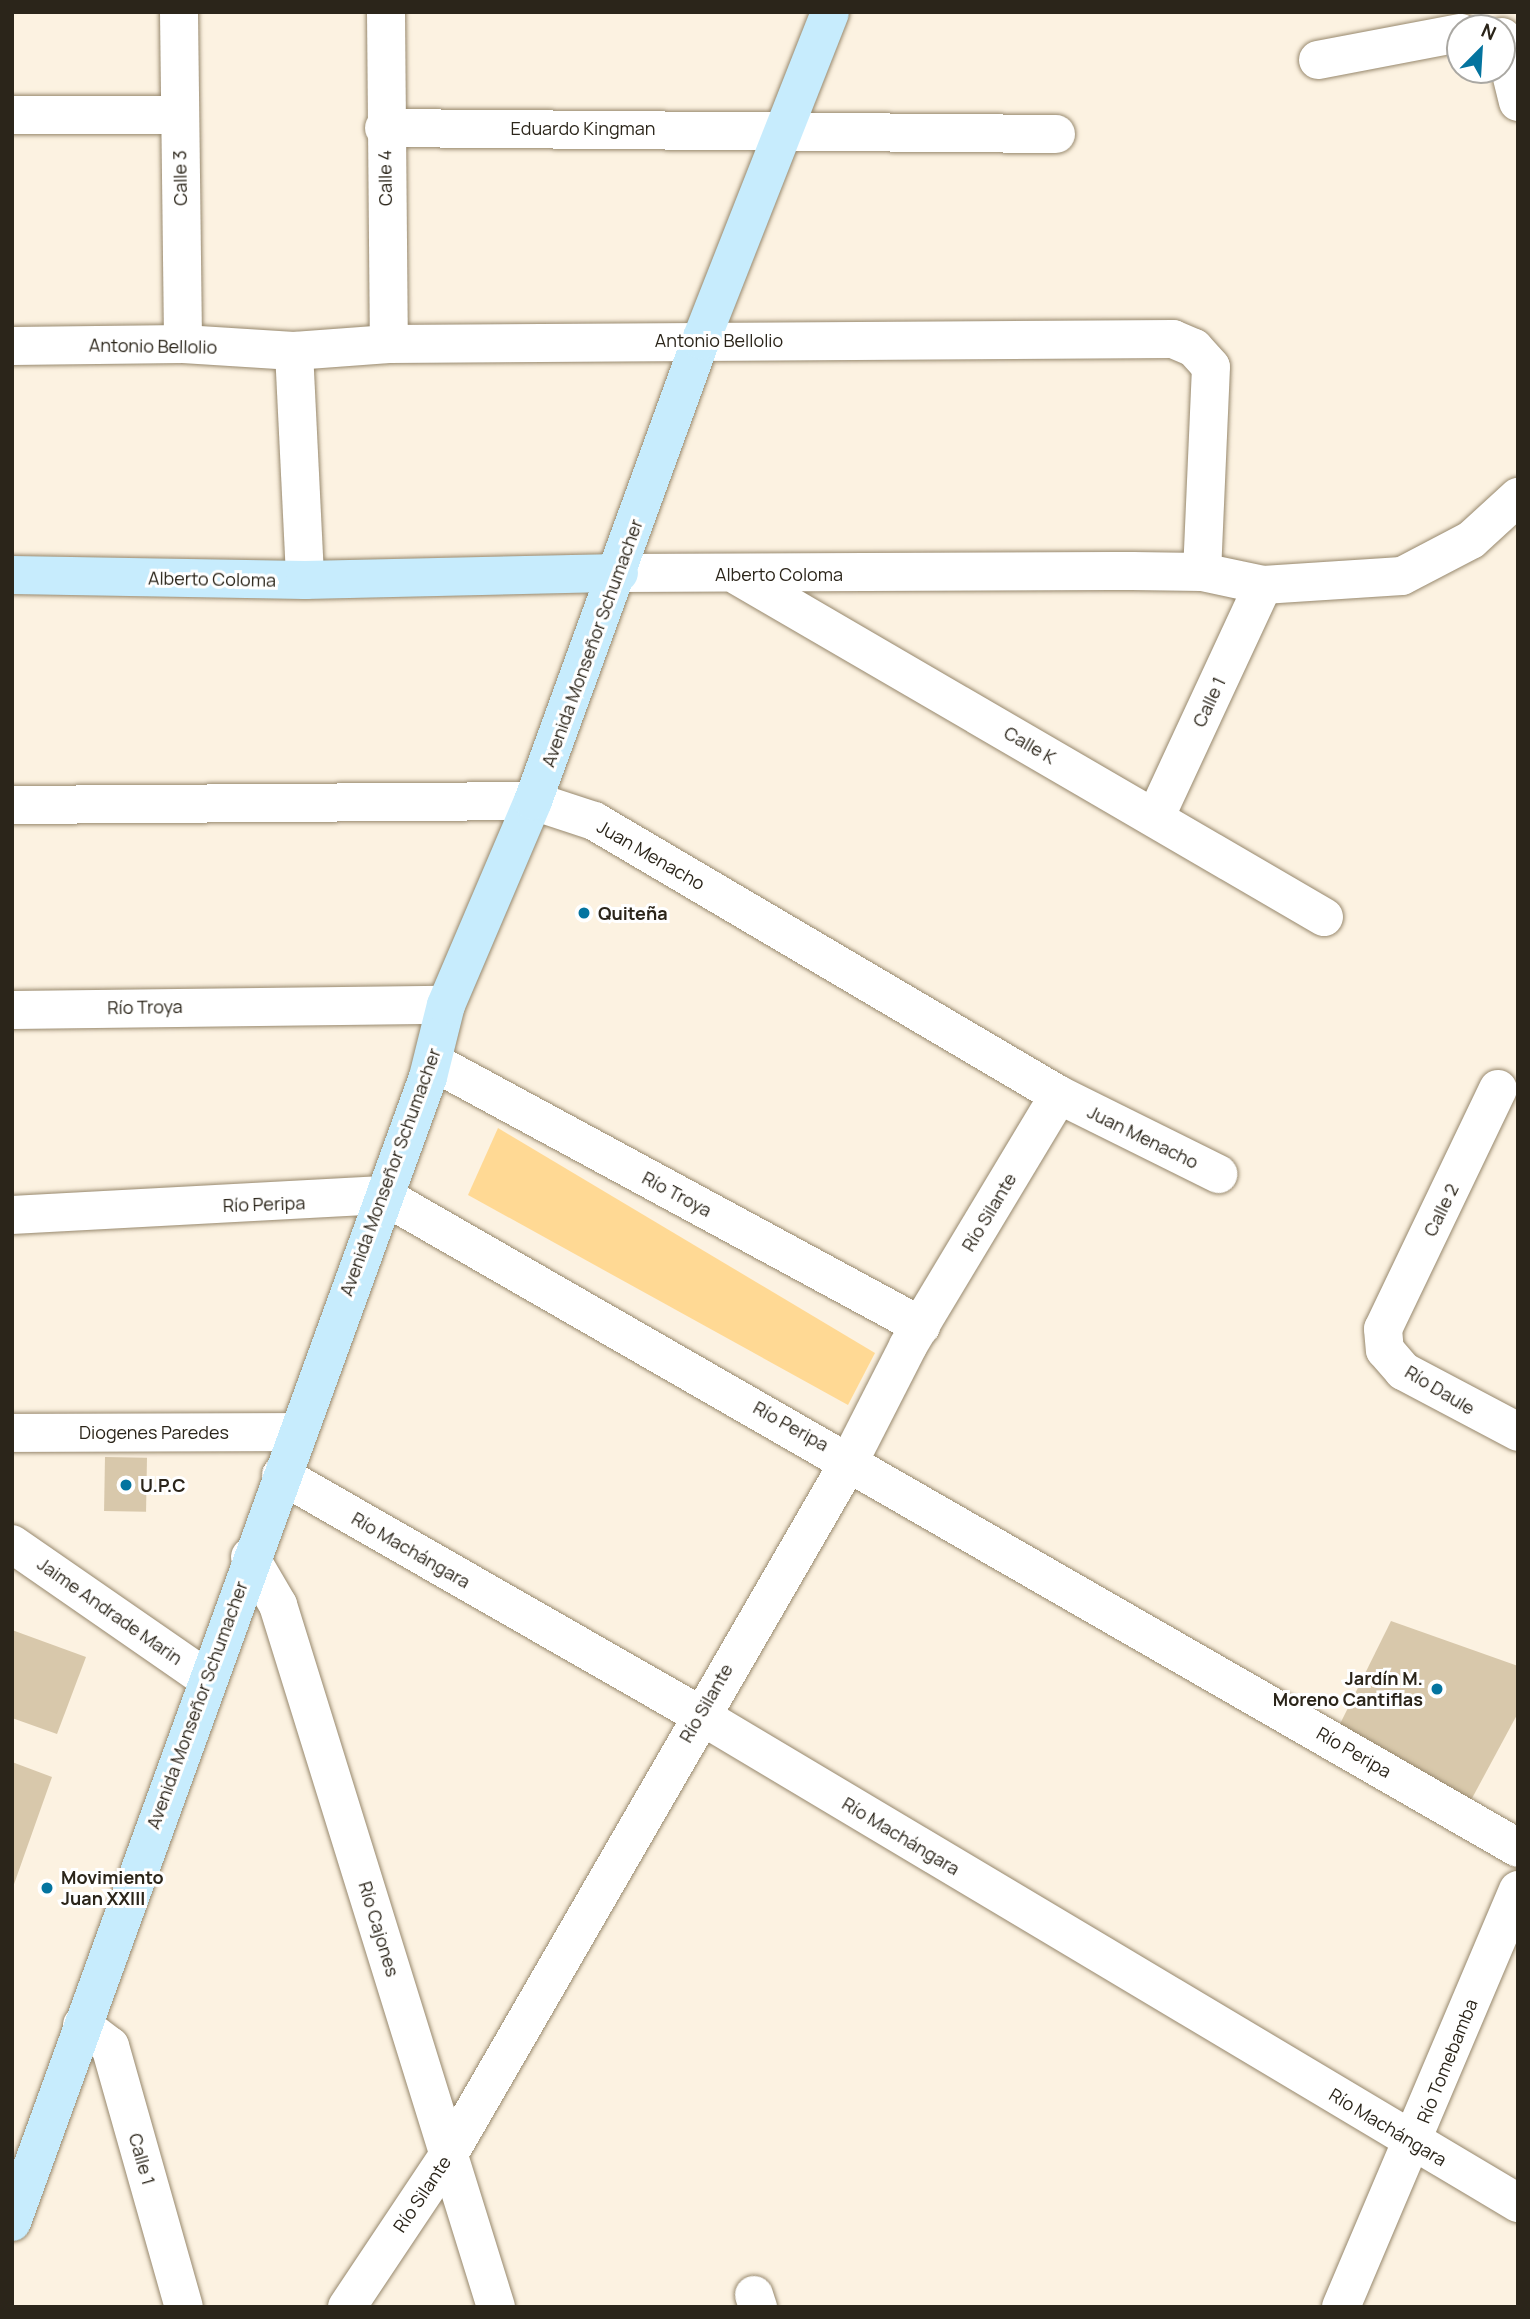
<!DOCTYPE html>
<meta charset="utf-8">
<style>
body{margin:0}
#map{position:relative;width:1530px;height:2319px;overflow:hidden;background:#fcf2e1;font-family:Manrope,sans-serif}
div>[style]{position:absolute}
.green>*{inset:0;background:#ffd994}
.building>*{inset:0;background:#d8c8ab;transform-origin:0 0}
.roads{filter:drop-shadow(0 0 2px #97886d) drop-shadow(0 0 2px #97886d)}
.street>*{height:38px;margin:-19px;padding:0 19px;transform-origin:19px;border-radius:19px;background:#fff}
.secondary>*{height:38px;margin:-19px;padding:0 19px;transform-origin:19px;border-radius:19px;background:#c7ecfd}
.dots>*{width:19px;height:19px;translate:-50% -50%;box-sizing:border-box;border:4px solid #fff;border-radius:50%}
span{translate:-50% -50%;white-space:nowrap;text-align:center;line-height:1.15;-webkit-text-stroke:6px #fff;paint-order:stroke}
.street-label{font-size:18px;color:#2b251a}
.poi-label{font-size:18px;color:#2b251a;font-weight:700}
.left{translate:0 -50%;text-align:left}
.right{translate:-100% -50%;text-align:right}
.frame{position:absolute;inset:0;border:14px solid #2b251a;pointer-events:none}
.north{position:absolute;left:1446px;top:14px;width:70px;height:70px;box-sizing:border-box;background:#fff;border:2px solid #aaa8a3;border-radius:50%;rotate:24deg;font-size:19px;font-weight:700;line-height:28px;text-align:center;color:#2b251a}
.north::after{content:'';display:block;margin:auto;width:24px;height:32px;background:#04749f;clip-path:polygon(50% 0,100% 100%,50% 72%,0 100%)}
</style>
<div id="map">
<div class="green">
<i style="clip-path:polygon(498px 1128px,875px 1353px,848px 1405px,468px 1195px)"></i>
</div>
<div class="building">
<i style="left:105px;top:1457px;width:42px;height:54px;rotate:1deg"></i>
<i style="clip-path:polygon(1391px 1621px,1518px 1666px,1518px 1713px,1470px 1802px,1339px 1726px)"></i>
<i style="clip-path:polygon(12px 1630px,86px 1657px,57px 1734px,12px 1718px)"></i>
<i style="clip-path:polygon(12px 1762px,52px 1777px,13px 1887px,12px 1887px)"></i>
</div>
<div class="roads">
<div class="street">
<i style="left:179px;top:12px;width:332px;rotate:89.3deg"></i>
<i style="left:386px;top:12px;width:332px;rotate:89.5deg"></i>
<i style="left:1502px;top:37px;width:67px;rotate:76.2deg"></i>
<i style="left:1318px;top:60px;width:145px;rotate:-10.8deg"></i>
<i style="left:12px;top:115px;width:167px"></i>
<i style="left:384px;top:128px;width:672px;rotate:0.51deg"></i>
<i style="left:12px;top:346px;width:171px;rotate:-0.7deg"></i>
<i style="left:183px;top:344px;width:111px;rotate:3.6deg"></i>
<i style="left:294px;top:351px;width:95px;rotate:-4.2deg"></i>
<i style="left:389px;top:344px;width:784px;rotate:-0.37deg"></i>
<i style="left:1173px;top:339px;width:23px;rotate:23deg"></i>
<i style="left:1194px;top:348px;width:25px;rotate:48deg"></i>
<i style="left:1211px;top:367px;width:205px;rotate:92.5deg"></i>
<i style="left:294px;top:351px;width:229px;rotate:87.2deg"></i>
<i style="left:619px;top:573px;width:513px;rotate:-0.22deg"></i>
<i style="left:1132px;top:571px;width:70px;rotate:0.8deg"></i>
<i style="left:1202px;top:572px;width:62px;rotate:12deg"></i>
<i style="left:1263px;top:585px;width:139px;rotate:-3.7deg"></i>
<i style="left:1402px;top:576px;width:78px;rotate:-27.6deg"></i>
<i style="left:1471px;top:540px;width:64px;rotate:-42.5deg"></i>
<i style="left:738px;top:576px;width:678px;rotate:30.2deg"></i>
<i style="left:12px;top:805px;width:521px;rotate:-0.44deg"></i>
<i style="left:533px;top:801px;width:64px;rotate:18.2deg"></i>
<i style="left:594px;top:821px;width:540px;rotate:30.51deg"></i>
<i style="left:1059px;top:1095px;width:178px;rotate:26.4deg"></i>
<i style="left:1155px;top:818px;width:257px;rotate:-65.1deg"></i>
<i style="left:12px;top:1010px;width:434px;rotate:-0.7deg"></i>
<i style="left:433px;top:1062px;width:555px;rotate:28.41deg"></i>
<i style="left:1498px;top:1089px;width:266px;rotate:115.6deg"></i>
<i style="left:1383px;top:1329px;width:21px;rotate:85deg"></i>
<i style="left:1385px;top:1350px;width:28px;rotate:49deg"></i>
<i style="left:1403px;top:1371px;width:130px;rotate:27.9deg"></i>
<i style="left:12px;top:1215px;width:371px;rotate:-3.1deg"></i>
<i style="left:382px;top:1195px;width:1310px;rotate:29.89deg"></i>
<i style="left:12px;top:1433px;width:284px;rotate:-0.2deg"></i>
<i style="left:281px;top:1475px;width:481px;rotate:29.8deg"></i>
<i style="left:698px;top:1714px;width:955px;rotate:30.81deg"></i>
<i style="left:12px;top:1544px;width:237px;rotate:34.7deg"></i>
<i style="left:250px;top:1557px;width:56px;rotate:59.7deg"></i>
<i style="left:278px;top:1605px;width:735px;rotate:72.75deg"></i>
<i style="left:82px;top:2025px;width:35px;rotate:37deg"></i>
<i style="left:110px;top:2046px;width:271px;rotate:74.2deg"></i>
<i style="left:754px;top:2295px;width:13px;rotate:72deg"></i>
<i style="left:347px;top:2307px;width:184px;rotate:-56.3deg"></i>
<i style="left:449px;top:2154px;width:802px;rotate:-59.98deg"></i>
<i style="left:850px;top:1460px;width:128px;rotate:-63deg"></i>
<i style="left:908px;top:1346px;width:293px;rotate:-59deg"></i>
<i style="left:1341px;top:2307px;width:453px;rotate:-67deg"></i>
</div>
<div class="secondary">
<i style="left:12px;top:575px;width:293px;rotate:1deg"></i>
<i style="left:305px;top:580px;width:314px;rotate:-1.3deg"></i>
<i style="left:12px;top:2222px;width:1218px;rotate:-70.03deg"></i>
<i style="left:428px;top:1077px;width:74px;rotate:-76deg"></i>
<i style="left:446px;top:1005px;width:222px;rotate:-66.9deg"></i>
<i style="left:533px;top:801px;width:491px;rotate:-70deg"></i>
<i style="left:701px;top:340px;width:352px;rotate:-68.5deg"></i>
</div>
</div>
<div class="dots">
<i style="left:584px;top:913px;background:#04749f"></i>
<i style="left:126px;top:1485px;background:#04749f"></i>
<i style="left:1437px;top:1689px;background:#04749f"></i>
<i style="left:47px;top:1888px;background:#04749f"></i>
</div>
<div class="street-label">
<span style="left:583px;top:128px">Eduardo Kingman</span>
<span style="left:180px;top:178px;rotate:-91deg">Calle 3</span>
<span style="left:385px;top:178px;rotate:-91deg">Calle 4</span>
<span style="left:719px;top:340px">Antonio Bellolio</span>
<span style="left:153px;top:346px;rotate:1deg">Antonio Bellolio</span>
<span style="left:779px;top:574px">Alberto Coloma</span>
<span style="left:212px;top:579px;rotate:1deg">Alberto Coloma</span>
<span style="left:592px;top:643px;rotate:-70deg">Avenida Monseñor Schumacher</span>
<span style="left:1209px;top:702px;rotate:-65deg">Calle 1</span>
<span style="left:1030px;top:745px;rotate:30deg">Calle K</span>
<span style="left:651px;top:855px;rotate:30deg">Juan Menacho</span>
<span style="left:145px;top:1007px;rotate:-1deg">Río Troya</span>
<span style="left:1143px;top:1137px;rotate:26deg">Juan Menacho</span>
<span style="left:390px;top:1172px;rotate:-70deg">Avenida Monseñor Schumacher</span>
<span style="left:677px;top:1194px;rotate:28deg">Río Troya</span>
<span style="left:264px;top:1204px;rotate:-2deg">Río Peripa</span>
<span style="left:1441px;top:1210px;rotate:-64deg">Calle 2</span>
<span style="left:989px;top:1212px;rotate:-59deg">Río Silante</span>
<span style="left:1440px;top:1390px;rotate:31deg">Río Daule</span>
<span style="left:791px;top:1426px;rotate:29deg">Río Peripa</span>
<span style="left:154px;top:1432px">Diogenes Paredes</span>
<span style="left:411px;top:1550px;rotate:30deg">Río Machángara</span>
<span style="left:110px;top:1611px;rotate:35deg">Jaime Andrade Marin</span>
<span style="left:706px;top:1703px;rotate:-60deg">Río Silante</span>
<span style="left:197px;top:1705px;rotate:-70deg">Avenida Monseñor Schumacher</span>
<span style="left:1354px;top:1752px;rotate:30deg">Río Peripa</span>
<span style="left:901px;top:1836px;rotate:31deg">Río Machángara</span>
<span style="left:379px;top:1929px;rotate:73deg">Río Cajones</span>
<span style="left:1447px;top:2061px;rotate:-68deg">Río Tomebamba</span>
<span style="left:1388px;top:2127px;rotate:31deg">Río Machángara</span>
<span style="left:142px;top:2159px;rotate:74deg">Calle 1</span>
<span style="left:422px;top:2194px;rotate:-56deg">Río Silante</span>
</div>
<div class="poi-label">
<span class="left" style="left:598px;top:913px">Quiteña</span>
<span class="left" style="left:140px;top:1485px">U.P.C</span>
<span class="right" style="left:1423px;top:1689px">Jardín M.<br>Moreno Cantiflas</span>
<span class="left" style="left:61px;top:1888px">Movimiento<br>Juan XXIII</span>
</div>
<div class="frame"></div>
<div class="north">N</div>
</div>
